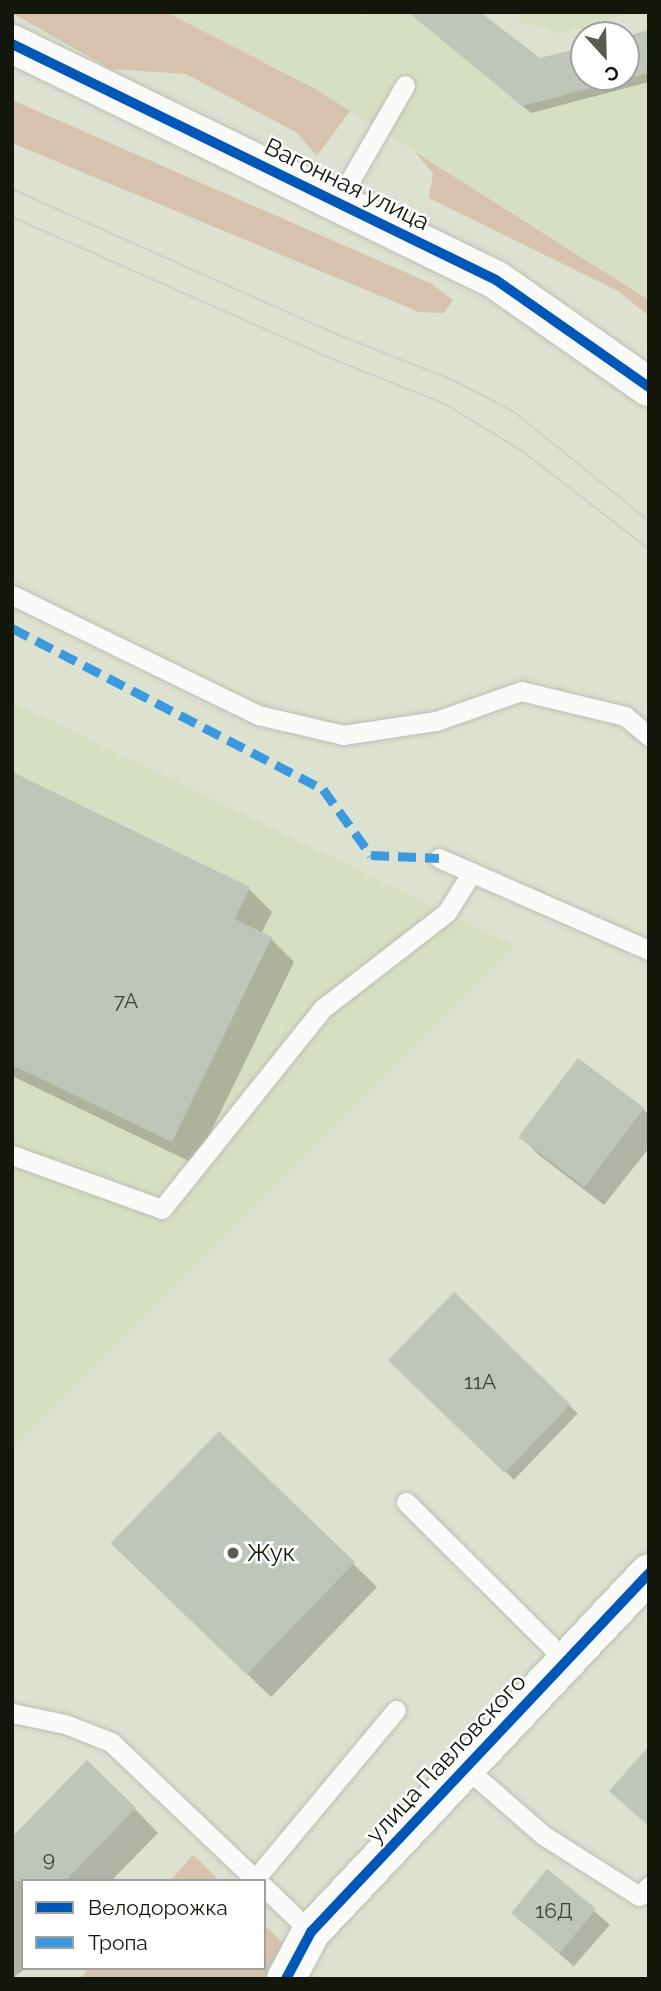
<!DOCTYPE html>
<meta charset="utf-8">
<style>
body{margin:0}
#map{position:relative;width:661px;height:1991px;overflow:hidden;background:#dce1d0;font-family:Raleway,sans-serif}
div>[style]{position:absolute}
.built>*{inset:0;background:#d7dfc2}
.green>*{inset:0;background:#d6c2ad}
.shadow>*{inset:0;background:#0003;transform-origin:0 0}
.building>*{inset:0;background:#bec5b9;transform-origin:0 0}
.roads{filter:drop-shadow(0 0 2px #bbbfb2) drop-shadow(0 0 2px #bbbfb2)}
.service>*{height:19px;margin:-9.5px;padding:0 9.5px;transform-origin:9.5px;border-radius:9.5px;background:#fafaf8}
.tertiary>*{height:38px;margin:-19px;padding:0 19px;transform-origin:19px;border-radius:19px;background:#fafaf8}
.tram>*{height:2px;margin:-1px;padding:0 1px;transform-origin:1px;border-radius:1px;background:#ced0cb}
.quiet>*{height:9px;margin-top:-4.5px;transform-origin:0;background:repeating-linear-gradient(90deg,#3b9ade 0 18px,transparent 0 27px)}
.cycleway>*{height:10px;margin:-5px;padding:0 5px;transform-origin:5px;border-radius:5px;background:#0057b8}
.dots>*{width:19px;height:19px;translate:-50% -50%;box-sizing:border-box;border:4px solid #fff;border-radius:50%}
span{translate:-50% -50%;white-space:nowrap;text-align:center;line-height:1.15;-webkit-text-stroke:5px #fff;paint-order:stroke}
.number-label{font-size:21px;color:#3e4236}
.number-label span{-webkit-text-stroke-width:0}
.street-label{font-size:24px;color:#13160b}
.poi-label{font-size:24px;color:#13160b}
.left{translate:0 -50%;text-align:left}
.frame{position:absolute;inset:0;border:14px solid #13160b;pointer-events:none}
.legend{position:absolute;left:21px;top:1879px;width:245px;height:91px;box-sizing:border-box;background:#fff;border:2px solid #a1a29d;margin:0;padding:9px 12px;list-style:none;font-size:21px;color:#13160b}
.legend li{display:flex;align-items:center;gap:14px;height:35px}
.legend b{width:35px;border:2px solid #a1a29d}
.north{position:absolute;left:570px;top:21px;width:70px;height:70px;box-sizing:border-box;background:#fff;border:2px solid #a1a29d;border-radius:50%;rotate:158deg;font-size:19px;font-weight:700;line-height:28px;text-align:center;color:#13160b}
.north::after{content:'';display:block;margin:auto;width:24px;height:32px;background:#595d50;clip-path:polygon(50% 0,100% 100%,50% 72%,0 100%)}
</style>
<div id="map">
<div class="built">
<i style="clip-path:polygon(166px 12px,368px 12px,339px 59px,371px 12px,480px 12px,540px 58px,584px 47px,584px 77px,626px 77px,626px 36px,649px 30px,649px 299px,317px 90px)"></i>
<i style="clip-path:polygon(513px 12px,635px 12px,559px 34px,522px 22px)"></i>
<i style="clip-path:polygon(12px 702px,515px 946px,12px 1449px)"></i>
</div>
<div class="green">
<i style="clip-path:polygon(166px 12px,317px 90px,350px 111px,317px 156px,296px 132px,186px 74px,111px 69px,12px 13px)"></i>
<i style="clip-path:polygon(12px 100px,432px 284px,453px 300px,444px 313px,419px 312px,12px 143px)"></i>
<i style="clip-path:polygon(415px 152px,649px 300px,649px 316px,618px 291px,429px 198px,433px 173px)"></i>
<i style="clip-path:polygon(193px 1855px,220px 1881px,170px 1881px)"></i>
<i style="clip-path:polygon(264px 1925px,287px 1947px,268px 1979px,80px 1979px,89px 1968px,264px 1968px)"></i>
</div>
<div class="shadow">
<i style="clip-path:polygon(409px 12px,540px 60px,584px 48px,584px 77px,626px 77px,626px 37px,649px 32px,649px 82px,531px 113px)"></i>
<i style="clip-path:polygon(12px 772px,249px 889px,272px 912px,261px 934px,271px 939px,294px 962px,195px 1164px,12px 1076px)"></i>
<i style="clip-path:polygon(643px 1109px,649px 1115px,649px 1148px,604px 1205px,540px 1156px,520px 1136px)"></i>
<i style="left:454px;top:1294px;width:172px;height:92px;rotate:44deg"></i>
<i style="clip-path:polygon(219px 1434px,377px 1587px,271px 1697px,137px 1568px)"></i>
<i style="clip-path:polygon(135px 1809px,158px 1833px,111px 1881px,23px 1881px,23px 1968px,26px 1968px,12px 1979px,12px 1840px)"></i>
<i style="left:548px;top:1871px;width:82px;height:55px;rotate:41deg"></i>
</div>
<div class="building">
<i style="clip-path:polygon(408px 12px,480px 12px,540px 58px,584px 47px,584px 77px,626px 77px,626px 36px,649px 30px,649px 73px,522px 106px)"></i>
<i style="clip-path:polygon(12px 772px,250px 887px,235px 919px,272px 937px,172px 1142px,12px 1065px)"></i>
<i style="left:578px;top:1058px;width:83px;height:99px;rotate:37deg"></i>
<i style="left:454px;top:1292px;width:162px;height:95px;rotate:44deg"></i>
<i style="left:219px;top:1431px;width:189px;height:156px;rotate:44deg"></i>
<i style="clip-path:polygon(649px 1746px,649px 1826px,609px 1791px)"></i>
<i style="clip-path:polygon(87px 1760px,136px 1808px,65px 1881px,12px 1881px,12px 1837px)"></i>
<i style="left:547px;top:1869px;width:63px;height:57px;rotate:39deg"></i>
</div>
<div class="roads">
<div class="service">
<i style="left:337px;top:203px;width:136px;rotate:-60deg"></i>
<i style="left:12px;top:595px;width:274px;rotate:26deg"></i>
<i style="left:258px;top:715px;width:87px;rotate:13.2deg"></i>
<i style="left:343px;top:735px;width:94px;rotate:-8.6deg"></i>
<i style="left:436px;top:721px;width:90px;rotate:-19.4deg"></i>
<i style="left:521px;top:691px;width:107px;rotate:13.5deg"></i>
<i style="left:625px;top:716px;width:31px;rotate:40deg"></i>
<i style="left:439px;top:858px;width:229px;rotate:23.7deg"></i>
<i style="left:12px;top:1155px;width:159px;rotate:19.8deg"></i>
<i style="left:162px;top:1209px;width:256px;rotate:-51.3deg"></i>
<i style="left:322px;top:1009px;width:158px;rotate:-37.8deg"></i>
<i style="left:447px;top:912px;width:47px;rotate:-58deg"></i>
<i style="left:406px;top:1502px;width:226px;rotate:44.8deg"></i>
<i style="left:12px;top:1713px;width:54px;rotate:11.7deg"></i>
<i style="left:65px;top:1724px;width:49px;rotate:21.4deg"></i>
<i style="left:111px;top:1742px;width:202px;rotate:43.6deg"></i>
<i style="left:466px;top:1768px;width:102px;rotate:41deg"></i>
<i style="left:543px;top:1835px;width:114px;rotate:32.4deg"></i>
<i style="left:639px;top:1896px;width:14px;rotate:-45deg"></i>
<i style="left:255px;top:1879px;width:220px;rotate:-50.2deg"></i>
<i style="left:264px;top:1887px;width:65px;rotate:43.8deg"></i>
</div>
<div class="tertiary">
<i style="left:12px;top:44px;width:538px;rotate:25.99deg"></i>
<i style="left:496px;top:280px;width:187px;rotate:35deg"></i>
<i style="left:286px;top:1979px;width:53px;rotate:-62deg"></i>
<i style="left:311px;top:1932px;width:493px;rotate:-46.7deg"></i>
</div>
</div>
<div class="tram">
<i style="left:12px;top:189px;width:355px;rotate:24.1deg"></i>
<i style="left:336px;top:334px;width:126px;rotate:21.5deg"></i>
<i style="left:453px;top:380px;width:69px;rotate:27.7deg"></i>
<i style="left:514px;top:412px;width:174px;rotate:38.9deg"></i>
<i style="left:12px;top:217px;width:342px;rotate:23.9deg"></i>
<i style="left:325px;top:356px;width:129px;rotate:21.8deg"></i>
<i style="left:445px;top:404px;width:90px;rotate:31.4deg"></i>
<i style="left:522px;top:451px;width:160px;rotate:37.7deg"></i>
</div>
<div class="quiet">
<i style="left:12px;top:628px;width:350px;rotate:27.4deg"></i>
<i style="left:323px;top:789px;width:82px;rotate:54deg"></i>
<i style="left:371px;top:855px;width:68px;rotate:2.5deg"></i>
</div>
<div class="cycleway">
<i style="left:12px;top:44px;width:538px;rotate:25.99deg"></i>
<i style="left:496px;top:280px;width:187px;rotate:35deg"></i>
<i style="left:286px;top:1979px;width:53px;rotate:-62deg"></i>
<i style="left:311px;top:1932px;width:493px;rotate:-46.7deg"></i>
</div>
<div class="dots">
<i style="left:233px;top:1553px;background:#595d50"></i>
</div>
<div class="number-label">
<span style="left:126px;top:1001px">7А</span>
<span style="left:480px;top:1382px">11А</span>
<span style="left:49px;top:1859px">9</span>
<span style="left:554px;top:1911px">16Д</span>
</div>
<div class="street-label">
<span style="left:347px;top:184px;rotate:26deg">Вагонная улица</span>
<span style="left:446px;top:1758px;rotate:-47deg">улица Павловского</span>
</div>
<div class="poi-label">
<span class="left" style="left:247px;top:1553px">Жук</span>
</div>
<div class="frame"></div>
<ul class="legend">
<li><b style="height:9px;background:#0057b8"></b>Велодорожка</li>
<li><b style="height:9px;background:#3b9ade"></b>Тропа</li>
</ul>
<div class="north">С</div>
</div>
